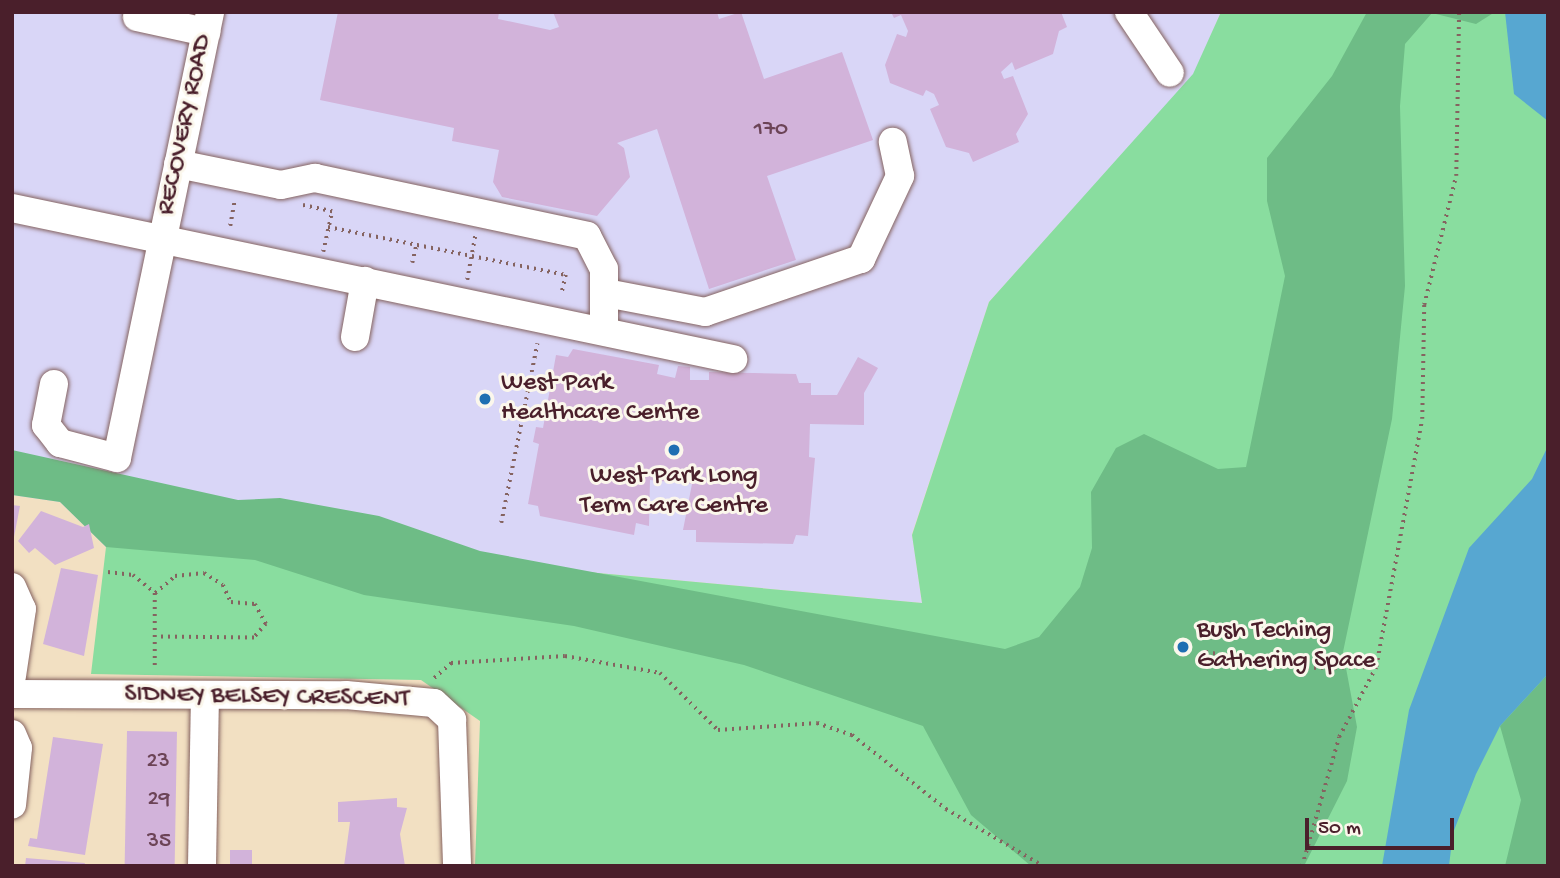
<!DOCTYPE html>
<style>
body{margin:0}
#map{position:relative;width:1560px;height:878px;overflow:hidden;background:#f2e0c2;font-family:"Gochi Hand",sans-serif}
div>[style]{position:absolute}
.built>*{inset:0;background:#d9d6f7}
.green>*{inset:0;background:#89dd9f}
.forest>*{inset:0;background:#6ebc86}
.water>*{inset:0;background:#57a7d1}
.building>*{inset:0;background:#d2b3da;transform-origin:0 0}
.path>*{height:3.5px;margin-top:-1.75px;transform-origin:0;background:repeating-linear-gradient(90deg,#856360 0 2px,transparent 0 7px)}
.roads{filter:drop-shadow(0 0 2px #856360) drop-shadow(0 0 2px #856360)}
.minor>*{height:28px;margin:-14px;padding:0 14px;transform-origin:14px;border-radius:14px;background:#fff}
.dots>*{width:19px;height:19px;translate:-50% -50%;box-sizing:border-box;border:4px solid #fbf7ec;border-radius:50%}
span{translate:-50% -50%;white-space:nowrap;text-align:center;line-height:1.15;-webkit-text-stroke:6px #fbf7ec;paint-order:stroke}
.number-label{font-size:23px;color:#6c4457}
.number-label span{-webkit-text-stroke-width:0}
.street-label{font-size:26px;color:#4a1f2b}
.poi-label{font-size:26px;color:#4a1f2b}
.left{translate:0 -50%;text-align:left}
.frame{position:absolute;inset:0;border:14px solid #4a1f2b;pointer-events:none}
.scale{position:absolute;left:1305px;top:818px;width:149px;height:32px;box-sizing:border-box;border:4px solid #4a1f2b;border-top:0;padding-left:9px;font-size:21px;line-height:24px;white-space:nowrap;color:#4a1f2b;-webkit-text-stroke:5px #fbf7ec;paint-order:stroke}
</style>
<div id="map">
<div class="built">
<i style="clip-path:polygon(12px 12px,1221px 12px,1194px 74px,989px 302px,912px 534px,922px 603px,307px 546px,106px 547px,60px 502px,12px 495px)"></i>
</div>
<div class="green">
<i style="clip-path:polygon(1221px 12px,1548px 12px,1548px 866px,475px 866px,480px 721px,421px 680px,91px 674px,106px 547px,307px 546px,922px 603px,912px 535px,989px 302px,1193px 74px)"></i>
</div>
<div class="forest">
<i style="clip-path:polygon(1367px 12px,1495px 12px,1476px 24px,1432px 13px,1405px 44px,1400px 106px,1405px 286px,1392px 419px,1343px 652px,1357px 727px,1347px 781px,1304px 866px,1031px 866px,971px 815px,923px 726px,744px 665px,574px 626px,364px 595px,255px 560px,106px 547px,60px 502px,12px 495px,12px 450px,238px 500px,280px 498px,379px 516px,480px 551px,1005px 649px,1039px 637px,1080px 587px,1092px 548px,1091px 492px,1116px 448px,1144px 434px,1218px 469px,1246px 467px,1285px 276px,1267px 201px,1267px 158px,1332px 76px)"></i>
<i style="clip-path:polygon(1548px 674px,1548px 866px,1505px 866px,1521px 800px,1500px 726px)"></i>
</div>
<div class="water">
<i style="clip-path:polygon(1505px 12px,1548px 12px,1548px 121px,1514px 94px)"></i>
<i style="clip-path:polygon(1548px 446px,1548px 674px,1500px 726px,1476px 774px,1453px 833px,1449px 866px,1382px 866px,1409px 710px,1469px 548px,1532px 479px)"></i>
</div>
<div class="building">
<i style="clip-path:polygon(338px 12px,499px 12px,498px 19px,550px 30px,559px 27px,553px 12px,717px 12px,719px 19px,741px 12px,764px 79px,842px 52px,873px 140px,767px 176px,796px 260px,709px 289px,657px 129px,617px 143px,624px 148px,630px 177px,597px 216px,502px 197px,493px 182px,499px 150px,452px 141px,454px 128px,320px 100px)"></i>
<i style="clip-path:polygon(891px 12px,1061px 12px,1067px 27px,1059px 31px,1053px 54px,1015px 70px,1012px 62px,1001px 72px,1004px 79px,1013px 76px,1028px 114px,1016px 134px,1019px 142px,973px 162px,969px 153px,946px 147px,930px 109px,939px 105px,934px 94px,926px 90px,923px 96px,890px 83px,885px 65px,897px 34px,906px 37px,908px 31px,901px 15px,894px 18px)"></i>
<i style="clip-path:polygon(573px 349px,659px 365px,657px 374px,675px 378px,678px 366px,690px 367px,690px 380px,709px 380px,709px 372px,796px 374px,799px 383px,811px 383px,811px 395px,837px 395px,858px 357px,878px 368px,864px 393px,864px 425px,810px 424px,809px 457px,815px 458px,808px 536px,796px 535px,793px 544px,696px 542px,696px 530px,683px 530px,692px 484px,650px 480px,649px 526px,636px 523px,634px 535px,540px 516px,538px 506px,528px 504px,539px 444px,533px 442px,536px 427px,543px 428px,556px 355px,568px 357px)"></i>
<i style="clip-path:polygon(12px 505px,20px 506px,14px 537px,12px 537px)"></i>
<i style="clip-path:polygon(41px 511px,83px 527px,89px 524px,94px 548px,55px 565px,35px 548px,29px 553px,18px 541px)"></i>
<i style="clip-path:polygon(61px 568px,98px 575px,84px 656px,43px 644px)"></i>
<i style="left:127px;top:731px;width:50px;height:135px;rotate:1deg"></i>
<i style="clip-path:polygon(53px 737px,103px 744px,85px 855px,28px 846px,30px 838px,37px 839px)"></i>
<i style="clip-path:polygon(397px 798px,397px 807px,407px 808px,400px 834px,405px 866px,344px 866px,350px 822px,338px 822px,338px 802px)"></i>
<i style="left:230px;top:850px;width:22px;height:16px"></i>
<i style="clip-path:polygon(26px 858px,85px 863px,84px 866px,25px 866px)"></i>
</div>
<div class="path">
<i style="left:303px;top:205px;width:30px;rotate:12deg"></i>
<i style="left:230px;top:226px;width:27px;rotate:-80deg"></i>
<i style="left:328px;top:227px;width:243px;rotate:11.4deg"></i>
<i style="left:566px;top:275px;width:18px;rotate:103deg"></i>
<i style="left:323px;top:252px;width:42px;rotate:-77.6deg"></i>
<i style="left:412px;top:263px;width:18px;rotate:-77deg"></i>
<i style="left:467px;top:280px;width:45px;rotate:-79.7deg"></i>
<i style="left:501px;top:523px;width:183px;rotate:-78.6deg"></i>
<i style="left:108px;top:572px;width:25px;rotate:7deg"></i>
<i style="left:133px;top:575px;width:28px;rotate:39deg"></i>
<i style="left:155px;top:593px;width:77px;rotate:90deg"></i>
<i style="left:155px;top:593px;width:26px;rotate:-40deg"></i>
<i style="left:175px;top:576px;width:29px;rotate:-6deg"></i>
<i style="left:204px;top:573px;width:22px;rotate:32deg"></i>
<i style="left:223px;top:585px;width:19px;rotate:65deg"></i>
<i style="left:231px;top:602px;width:24px;rotate:5deg"></i>
<i style="left:255px;top:604px;width:23px;rotate:61deg"></i>
<i style="left:266px;top:624px;width:18px;rotate:131deg"></i>
<i style="left:254px;top:638px;width:95px;rotate:-179.4deg"></i>
<i style="left:1206px;top:652px;width:95px;rotate:9.7deg"></i>
<i style="left:1300px;top:668px;width:76px;rotate:-0.8deg"></i>
<i style="left:434px;top:678px;width:23px;rotate:-41deg"></i>
<i style="left:451px;top:663px;width:114px;rotate:-3.5deg"></i>
<i style="left:565px;top:656px;width:97px;rotate:10.1deg"></i>
<i style="left:660px;top:673px;width:81px;rotate:44.5deg"></i>
<i style="left:718px;top:730px;width:99px;rotate:-4deg"></i>
<i style="left:817px;top:723px;width:37px;rotate:19deg"></i>
<i style="left:852px;top:735px;width:120px;rotate:38.2deg"></i>
<i style="left:946px;top:809px;width:113px;rotate:30.4deg"></i>
<i style="left:1302px;top:866px;width:134px;rotate:-74deg"></i>
<i style="left:1339px;top:737px;width:79px;rotate:-62.1deg"></i>
<i style="left:1376px;top:667px;width:252px;rotate:-79.5deg"></i>
<i style="left:1422px;top:419px;width:114px;rotate:-89deg"></i>
<i style="left:1424px;top:305px;width:133px;rotate:-76.1deg"></i>
<i style="left:1456px;top:176px;width:164px;rotate:-89deg"></i>
</div>
<div class="roads">
<div class="minor">
<i style="left:1129px;top:12px;width:73px;rotate:56.1deg"></i>
<i style="left:137px;top:17px;width:71px;rotate:12.3deg"></i>
<i style="left:178px;top:164px;width:105px;rotate:11.5deg"></i>
<i style="left:281px;top:185px;width:35px;rotate:-12deg"></i>
<i style="left:315px;top:178px;width:278px;rotate:12deg"></i>
<i style="left:587px;top:236px;width:37px;rotate:63deg"></i>
<i style="left:604px;top:269px;width:58px;rotate:90deg"></i>
<i style="left:12px;top:208px;width:737px;rotate:11.83deg"></i>
<i style="left:606px;top:293px;width:101px;rotate:10.9deg"></i>
<i style="left:705px;top:312px;width:165px;rotate:-18.8deg"></i>
<i style="left:861px;top:259px;width:92px;rotate:-64.8deg"></i>
<i style="left:900px;top:176px;width:35px;rotate:-102deg"></i>
<i style="left:355px;top:337px;width:57px;rotate:-79.9deg"></i>
<i style="left:54px;top:384px;width:42px;rotate:101deg"></i>
<i style="left:46px;top:425px;width:23px;rotate:52deg"></i>
<i style="left:60px;top:443px;width:59px;rotate:14.7deg"></i>
<i style="left:117px;top:458px;width:456px;rotate:-78.2deg"></i>
<i style="left:12px;top:587px;width:24px;rotate:66deg"></i>
<i style="left:22px;top:609px;width:68px;rotate:98.5deg"></i>
<i style="left:12px;top:694px;width:334px;rotate:0.2deg"></i>
<i style="left:346px;top:695px;width:88px;rotate:5.2deg"></i>
<i style="left:434px;top:703px;width:25px;rotate:43deg"></i>
<i style="left:452px;top:720px;width:146px;rotate:88deg"></i>
<i style="left:12px;top:734px;width:15px;rotate:67deg"></i>
<i style="left:18px;top:748px;width:57px;rotate:96deg"></i>
<i style="left:202px;top:866px;width:170px;rotate:-89deg"></i>
</div>
</div>
<div class="dots">
<i style="left:485px;top:399px;background:#1f6fb2"></i>
<i style="left:674px;top:450px;background:#1f6fb2"></i>
<i style="left:1183px;top:647px;background:#1f6fb2"></i>
</div>
<div class="number-label">
<span style="left:771px;top:130px">170</span>
<span style="left:158px;top:762px">23</span>
<span style="left:159px;top:800px">29</span>
<span style="left:159px;top:842px">35</span>
</div>
<div class="street-label">
<span style="left:186px;top:125px;rotate:-78deg">RECOVERY ROAD</span>
<span style="left:267px;top:698px;rotate:1deg">SIDNEY BELSEY CRESCENT</span>
</div>
<div class="poi-label">
<span class="left" style="left:501px;top:399px">West Park<br>Healthcare Centre</span>
<span style="left:674px;top:492px">West Park Long<br>Term Care Centre</span>
<span class="left" style="left:1197px;top:647px">Bush Teching<br>Gathering Space</span>
</div>
<div class="frame"></div>
<div class="scale">50 m</div>
</div>
